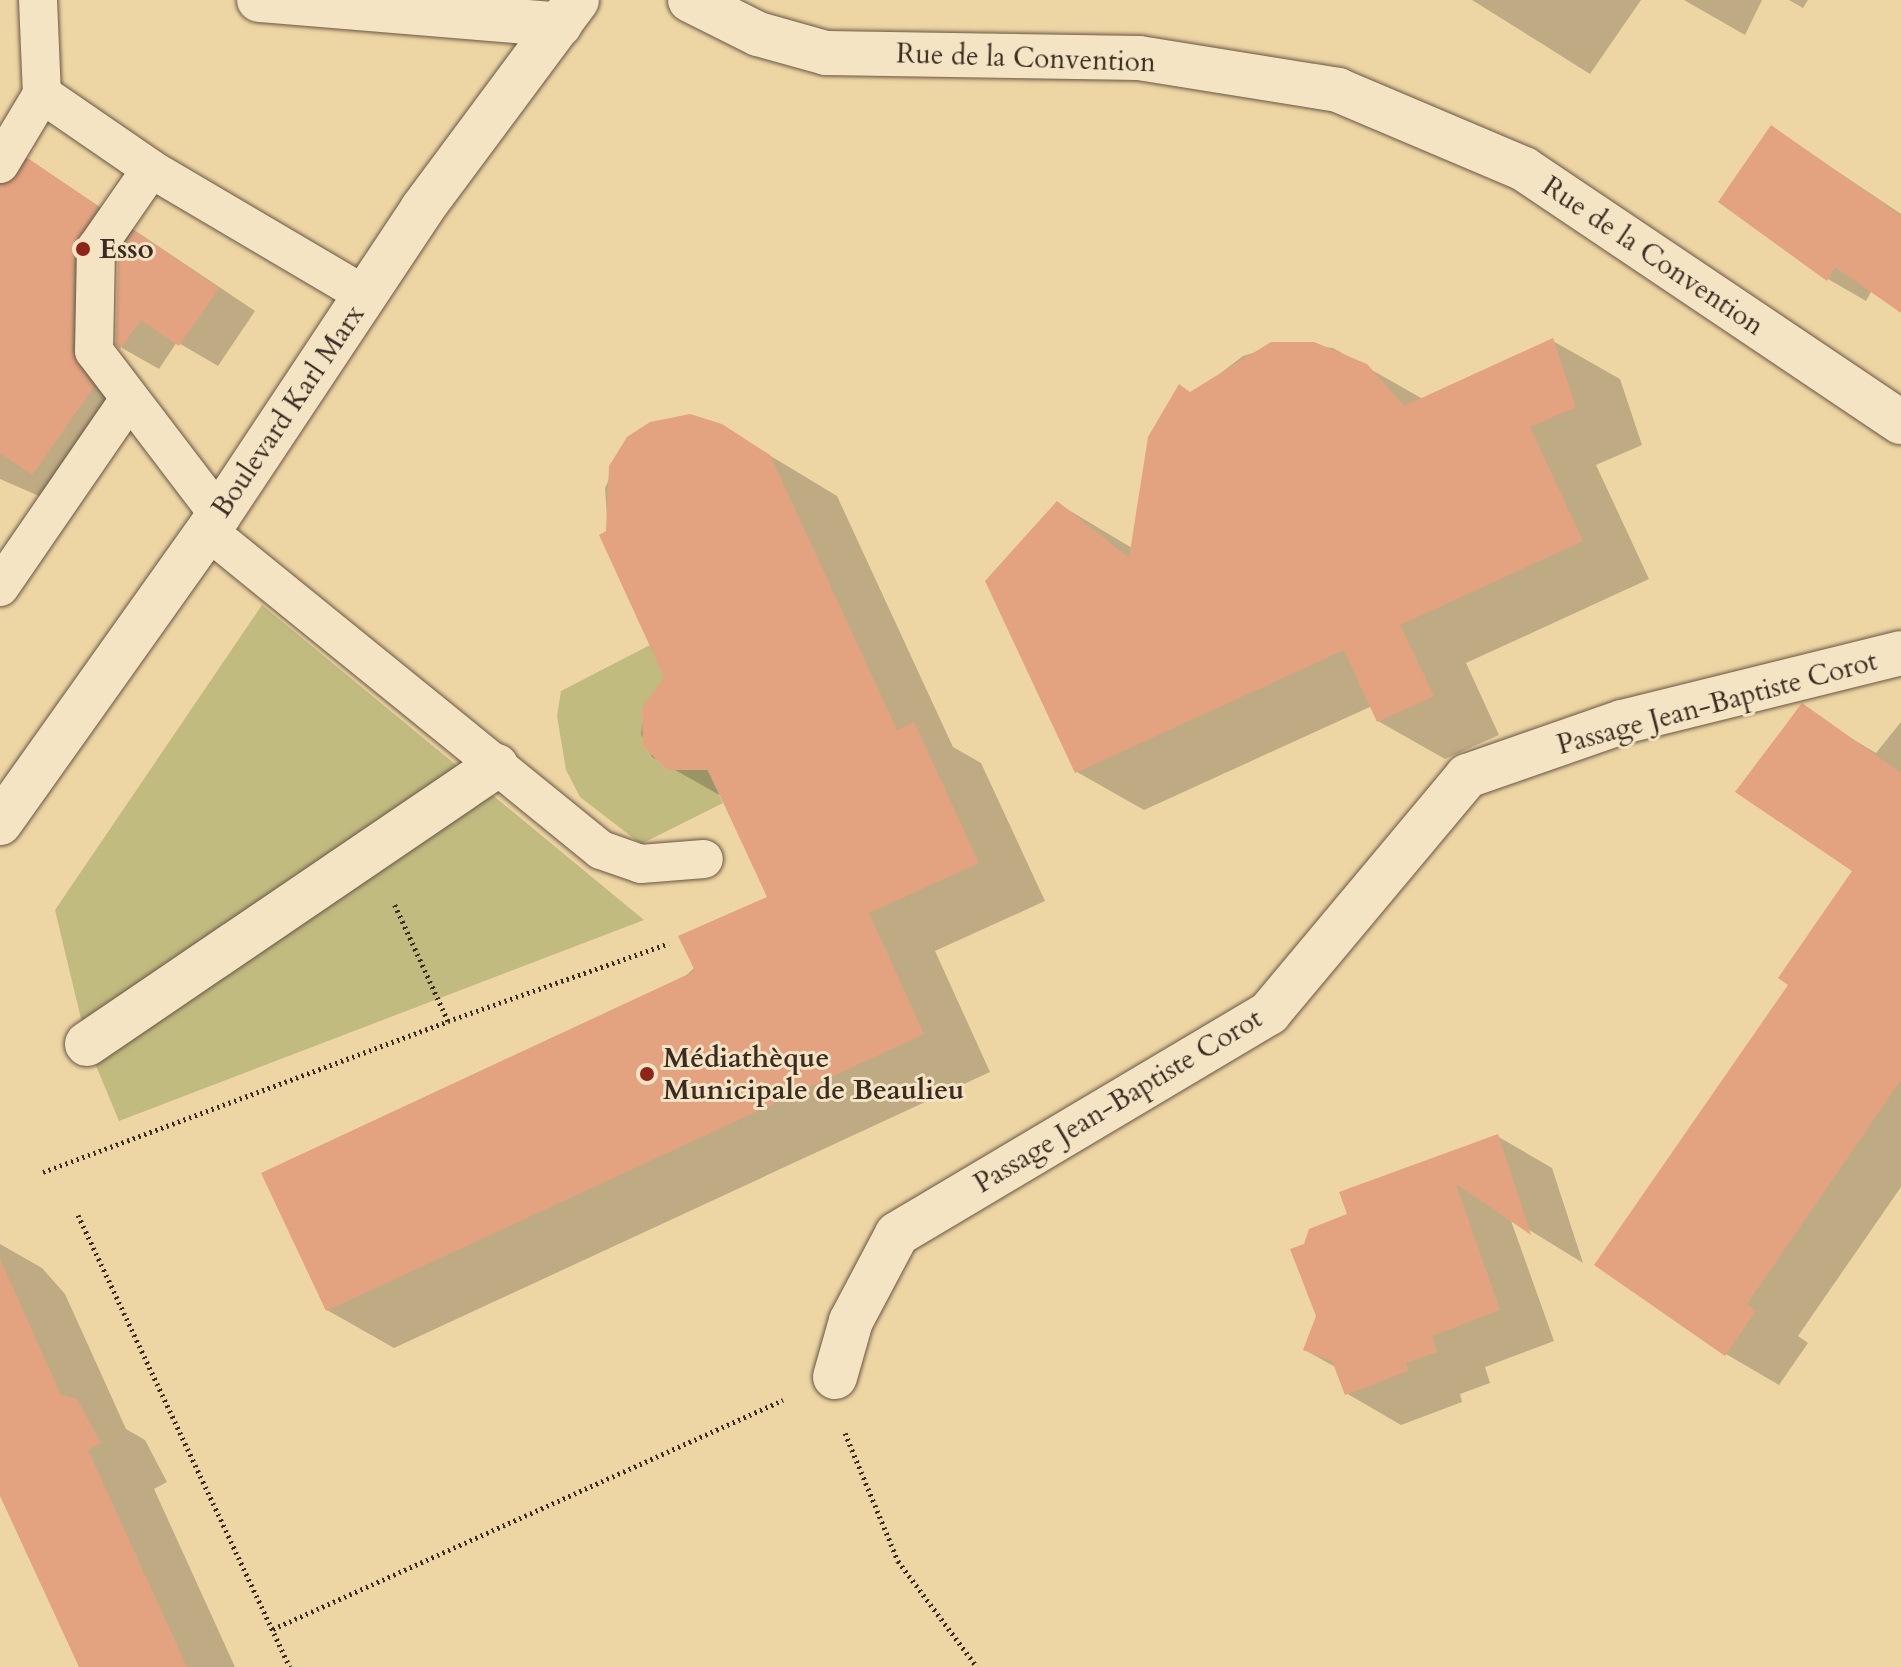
<!DOCTYPE html>
<meta charset="utf-8">
<style>
body{margin:0}
#map{position:relative;width:1901px;height:1667px;overflow:hidden;background:#eed6a4;font-family:Cardo,serif}
div>[style]{position:absolute}
.green>*{inset:0;background:#c1bb80}
.shadow>*{inset:0;background:#0003}
.building>*{inset:0;background:#e3a380}
.path>*{height:5px;margin-top:-2.5px;transform-origin:0;background:repeating-linear-gradient(90deg,#3b2c23 0 2px,transparent 0 6px)}
.roads{filter:drop-shadow(0 0 2px #685643) drop-shadow(0 0 2px #685643)}
.service>*{height:38px;margin:-19px;padding:0 19px;transform-origin:19px;border-radius:19px;background:#f4e4c4}
.pedestrian>*{height:44px;margin:-22px;padding:0 22px;transform-origin:22px;border-radius:22px;background:#f4e4c4}
.minor>*{height:44px;margin:-22px;padding:0 22px;transform-origin:22px;border-radius:22px;background:#f4e4c4}
.dots>*{width:22px;height:22px;translate:-50% -50%;box-sizing:border-box;border:4px solid #f4e4c4;border-radius:50%}
span{translate:-50% -50%;white-space:nowrap;text-align:center;line-height:1.15;-webkit-text-stroke:6px #f4e4c4;paint-order:stroke}
.street-label{font-size:28px;color:#3b2c23}
.poi-label{font-size:28px;color:#3b2c23;font-weight:700}
.left{translate:0 -50%;text-align:left}
</style>
<div id="map">
<div class="green">
<i style="clip-path:polygon(262px 605px,644px 920px,119px 1121px,87px 1044px,55px 910px)"></i>
<i style="clip-path:polygon(650px 645px,667px 681px,642px 708px,643px 746px,667px 770px,707px 769px,723px 803px,641px 844px,580px 797px,566px 770px,557px 716px,561px 691px)"></i>
</div>
<div class="shadow">
<i style="clip-path:polygon(1472px 0,1641px 0,1590px 74px)"></i>
<i style="clip-path:polygon(1684px 0,1762px 0,1745px 35px)"></i>
<i style="clip-path:polygon(1789px 0,1808px 0,1803px 8px)"></i>
<i style="clip-path:polygon(1771px 127px,1901px 214px,1901px 310px,1872px 290px,1866px 301px,1828px 279px)"></i>
<i style="clip-path:polygon(0 140px,255px 311px,218px 366px,177px 342px,159px 369px,122px 348px,120px 255px,111px 270px,109px 374px,130px 409px,39px 496px,0 479px)"></i>
<i style="clip-path:polygon(1553px 341px,1620px 379px,1642px 445px,1596px 465px,1649px 579px,1466px 663px,1499px 735px,1445px 759px,1378px 721px,1372px 706px,1144px 810px,1077px 772px,1057px 503px,1132px 548px,1158px 421px,1243px 356px,1289px 342px,1333px 348px,1423px 399px)"></i>
<i style="clip-path:polygon(721px 426px,837px 496px,953px 747px,981px 763px,1045px 901px,935px 951px,990px 1072px,394px 1348px,327px 1310px,769px 898px,723px 797px,652px 757px,641px 734px,644px 709px,666px 677px,608px 533px,605px 488px,628px 439px)"></i>
<i style="clip-path:polygon(1799px 707px,1876px 753px,1901px 722px,1901px 1187px,1798px 1336px,1808px 1343px,1779px 1385px,1726px 1354px,1791px 984px,1855px 871px,1738px 792px)"></i>
<i style="clip-path:polygon(1497px 1136px,1552px 1168px,1583px 1263px,1510px 1218px,1554px 1341px,1485px 1367px,1490px 1383px,1460px 1394px,1462px 1402px,1401px 1425px,1346px 1393px,1337px 1368px,1305px 1350px,1318px 1316px,1306px 1245px)"></i>
<i style="clip-path:polygon(0 1244px,42px 1268px,65px 1294px,126px 1429px,145px 1440px,167px 1482px,154px 1489px,235px 1667px,82px 1667px,0 1491px)"></i>
</div>
<div class="building">
<i style="clip-path:polygon(1771px 125px,1901px 216px,1901px 313px,1835px 267px,1827px 281px,1718px 202px)"></i>
<i style="clip-path:polygon(29px 159px,98px 206px,74px 248px,72px 351px,94px 387px,32px 475px,0 453px,0 186px)"></i>
<i style="clip-path:polygon(135px 231px,219px 288px,179px 346px,141px 320px,120px 349px,116px 344px,118px 255px)"></i>
<i style="clip-path:polygon(1553px 338px,1576px 407px,1530px 427px,1583px 541px,1400px 625px,1434px 696px,1377px 722px,1344px 650px,1075px 773px,985px 581px,1057px 501px,1129px 558px,1148px 437px,1179px 384px,1190px 392px,1271px 342px,1314px 342px,1367px 364px,1404px 406px)"></i>
<i style="clip-path:polygon(690px 414px,722px 424px,770px 455px,897px 730px,914px 722px,979px 863px,869px 913px,924px 1034px,326px 1311px,261px 1173px,695px 971px,678px 936px,767px 897px,708px 770px,667px 770px,643px 746px,642px 708px,664px 677px,599px 535px,606px 531px,609px 466px,627px 437px,650px 422px)"></i>
<i style="clip-path:polygon(1802px 703px,1901px 773px,1901px 1080px,1747px 1304px,1756px 1311px,1725px 1356px,1594px 1265px,1788px 985px,1778px 978px,1852px 871px,1735px 792px)"></i>
<i style="clip-path:polygon(1498px 1134px,1531px 1235px,1456px 1184px,1500px 1310px,1432px 1336px,1437px 1352px,1406px 1363px,1408px 1371px,1345px 1395px,1332px 1361px,1303px 1350px,1316px 1316px,1290px 1249px,1304px 1244px,1309px 1229px,1347px 1214px,1339px 1192px)"></i>
<i style="clip-path:polygon(0 1259px,61px 1395px,77px 1399px,101px 1443px,88px 1450px,187px 1667px,79px 1667px,0 1496px)"></i>
</div>
<div class="path">
<i style="left:448px;top:1021px;width:234px;rotate:-19.4deg"></i>
<i style="left:43px;top:1172px;width:432px;rotate:-20.4deg"></i>
<i style="left:448px;top:1021px;width:128px;rotate:-114.6deg"></i>
<i style="left:78px;top:1215px;width:499px;rotate:64.9deg"></i>
<i style="left:845px;top:1433px;width:139px;rotate:67.5deg"></i>
<i style="left:898px;top:1561px;width:132px;rotate:53.3deg"></i>
<i style="left:273px;top:1629px;width:559px;rotate:-24.18deg"></i>
</div>
<div class="roads">
<div class="service">
<i style="left:38px;top:0;width:94px;rotate:87.6deg"></i>
<i style="left:42px;top:94px;width:132px;rotate:34.5deg"></i>
<i style="left:151px;top:169px;width:248px;rotate:30.5deg"></i>
<i style="left:0;top:164px;width:82px;rotate:-59deg"></i>
<i style="left:151px;top:169px;width:96px;rotate:124.8deg"></i>
<i style="left:96px;top:248px;width:103px;rotate:91.1deg"></i>
<i style="left:94px;top:351px;width:206px;rotate:52.7deg"></i>
<i style="left:208px;top:531px;width:506px;rotate:39.07deg"></i>
<i style="left:601px;top:850px;width:42px;rotate:19.3deg"></i>
<i style="left:641px;top:864px;width:63px;rotate:-4.5deg"></i>
<i style="left:0;top:587px;width:228px;rotate:-55.5deg"></i>
</div>
<div class="pedestrian">
<i style="left:87px;top:1044px;width:495px;rotate:-34.2deg"></i>
</div>
<div class="minor">
<i style="left:259px;top:0;width:302px;rotate:4.7deg"></i>
<i style="left:690px;top:0;width:76px;rotate:26.6deg"></i>
<i style="left:758px;top:34px;width:71px;rotate:15.6deg"></i>
<i style="left:826px;top:53px;width:313px;rotate:0.9deg"></i>
<i style="left:1139px;top:58px;width:202px;rotate:9.1deg"></i>
<i style="left:1338px;top:90px;width:202px;rotate:23deg"></i>
<i style="left:1524px;top:169px;width:454px;rotate:33.9deg"></i>
<i style="left:0;top:823px;width:378px;rotate:-54.6deg"></i>
<i style="left:219px;top:515px;width:367px;rotate:-56.4deg"></i>
<i style="left:422px;top:209px;width:260px;rotate:-53.4deg"></i>
<i style="left:835px;top:1377px;width:58px;rotate:-74.1deg"></i>
<i style="left:851px;top:1321px;width:98px;rotate:-62.1deg"></i>
<i style="left:897px;top:1234px;width:433px;rotate:-30.7deg"></i>
<i style="left:1269px;top:1013px;width:309px;rotate:-50.1deg"></i>
<i style="left:1467px;top:776px;width:164px;rotate:-19.2deg"></i>
<i style="left:1622px;top:722px;width:287px;rotate:-13.9deg"></i>
</div>
</div>
<div class="dots">
<i style="left:83px;top:249px;background:#8f2418"></i>
<i style="left:647px;top:1074px;background:#8f2418"></i>
</div>
<div class="street-label">
<span style="left:1026px;top:58px;rotate:2deg">Rue de la Convention</span>
<span style="left:1653px;top:256px;rotate:34deg">Rue de la Convention</span>
<span style="left:288px;top:411px;rotate:-56deg">Boulevard Karl Marx</span>
<span style="left:1717px;top:703px;rotate:-15deg">Passage Jean-Baptiste Corot</span>
<span style="left:1118px;top:1101px;rotate:-31deg">Passage Jean-Baptiste Corot</span>
</div>
<div class="poi-label">
<span class="left" style="left:99px;top:249px">Esso</span>
<span class="left" style="left:663px;top:1074px">Médiathèque<br>Municipale de Beaulieu</span>
</div>
</div>
